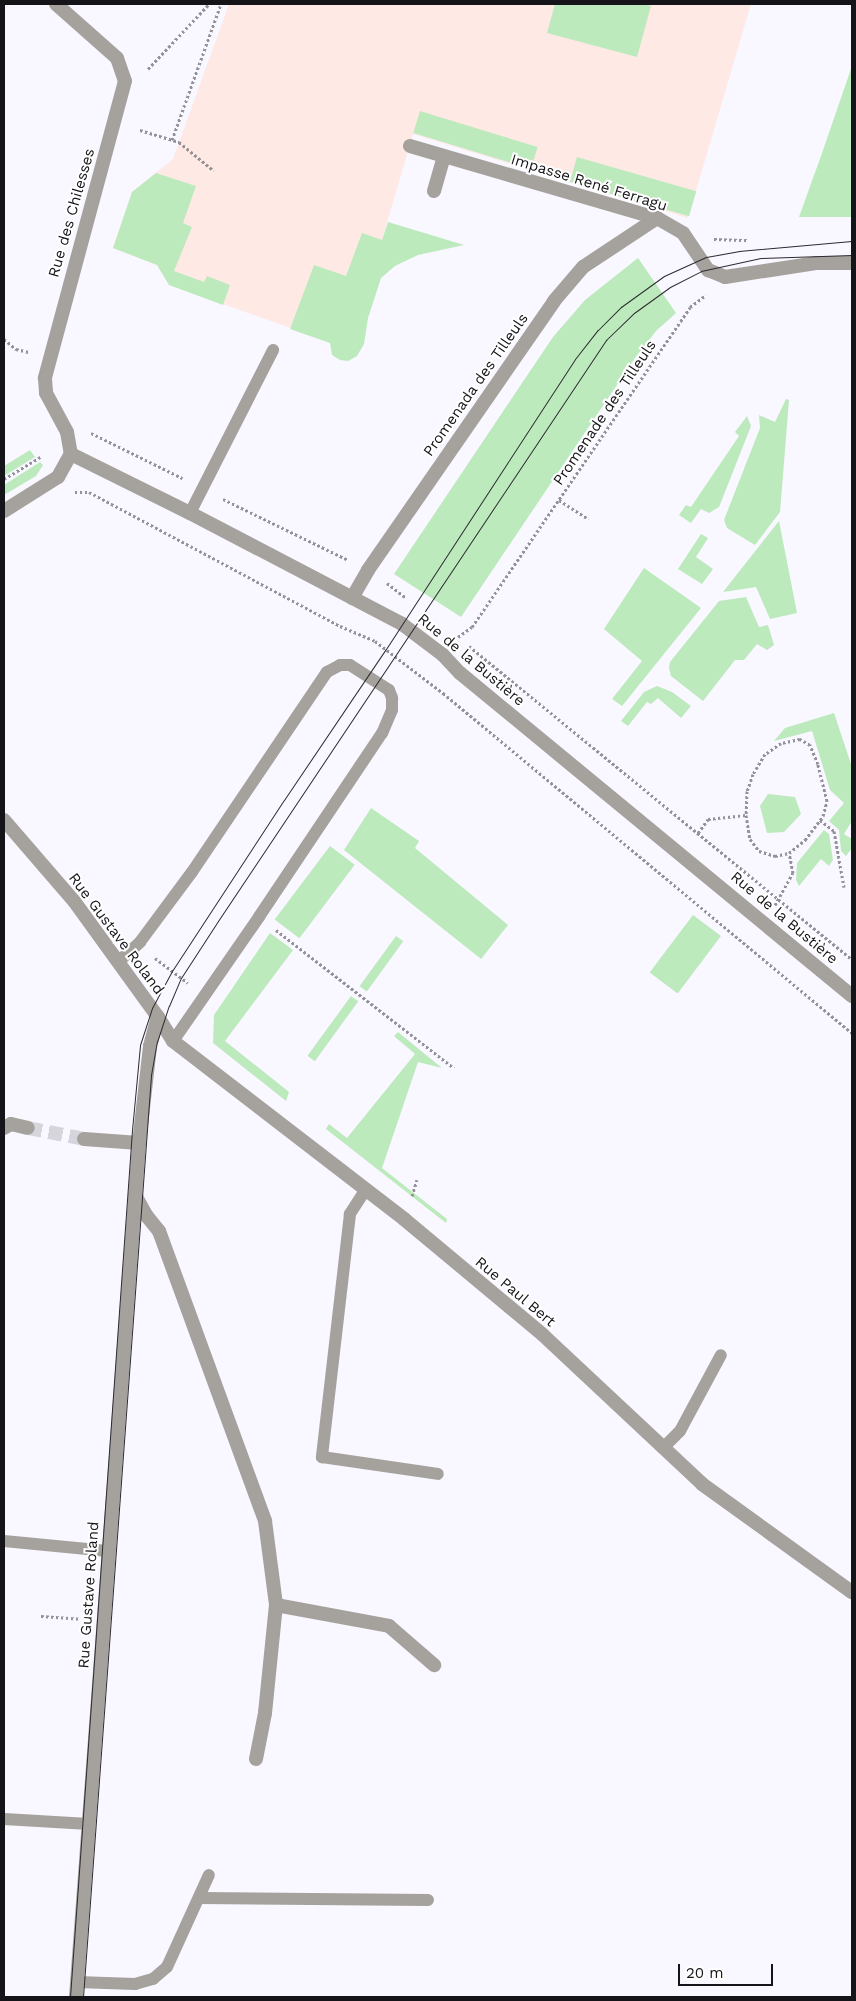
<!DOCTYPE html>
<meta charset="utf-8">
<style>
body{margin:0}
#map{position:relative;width:856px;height:2001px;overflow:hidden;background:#f9f7ff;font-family:"Work Sans",sans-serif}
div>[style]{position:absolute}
.education>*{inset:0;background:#ffe9e5}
.green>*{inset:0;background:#bdeabd;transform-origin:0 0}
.minor-tunnel>*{height:14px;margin-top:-7px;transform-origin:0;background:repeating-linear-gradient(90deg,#d7d5dc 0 14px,transparent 0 21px)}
.path>*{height:3px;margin-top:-1.5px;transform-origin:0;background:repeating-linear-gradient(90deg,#949298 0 2.5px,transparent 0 5px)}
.service>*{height:12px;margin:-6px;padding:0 6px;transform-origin:6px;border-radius:6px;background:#a5a19d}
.pedestrian>*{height:14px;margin:-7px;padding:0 7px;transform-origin:7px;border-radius:7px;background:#a5a19d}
.minor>*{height:14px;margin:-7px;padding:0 7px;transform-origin:7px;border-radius:7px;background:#a5a19d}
.tram>*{height:1px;margin:-0.5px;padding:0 0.5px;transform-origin:0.5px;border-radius:0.5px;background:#2c2b2f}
span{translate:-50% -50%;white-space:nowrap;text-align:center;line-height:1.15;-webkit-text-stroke:4px #fff;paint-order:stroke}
.street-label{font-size:15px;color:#151418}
.frame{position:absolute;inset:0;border:5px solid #151418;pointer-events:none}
.scale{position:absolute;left:678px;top:1964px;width:95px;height:22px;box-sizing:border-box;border:2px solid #151418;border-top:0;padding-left:6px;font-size:15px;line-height:18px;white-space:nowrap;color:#151418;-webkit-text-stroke:4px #fff;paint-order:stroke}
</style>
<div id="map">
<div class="education">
<i style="clip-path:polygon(229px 4px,751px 4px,688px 218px,413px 134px,350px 349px,169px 285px,157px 265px,113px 248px,132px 192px,173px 159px)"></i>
</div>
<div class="green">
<i style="clip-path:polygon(555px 4px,642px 4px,651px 6px,637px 57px,547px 33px)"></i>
<i style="clip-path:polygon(852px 66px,852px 217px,799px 217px,821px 156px)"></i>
<i style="left:420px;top:111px;width:123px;height:23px;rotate:17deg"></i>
<i style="left:577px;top:157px;width:124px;height:26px;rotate:16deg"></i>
<i style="clip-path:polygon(156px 173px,196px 186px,183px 223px,192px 227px,174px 271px,204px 282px,207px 276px,230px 285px,223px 305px,169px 285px,157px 265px,113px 248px,132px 192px)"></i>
<i style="clip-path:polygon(388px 222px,464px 245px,418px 255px,395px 266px,381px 278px,368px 318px,364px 344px,357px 356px,348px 361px,340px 360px,332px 355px,330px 343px,290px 329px,314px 265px,346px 276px,362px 233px,382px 240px)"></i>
<i style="clip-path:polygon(638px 258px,676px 313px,656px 331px,635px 358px,461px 617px,394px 574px,553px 337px,585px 300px)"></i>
<i style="clip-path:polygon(786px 399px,789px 400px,780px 512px,755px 545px,727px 528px,724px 520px,760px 428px,759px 415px,775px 422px)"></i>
<i style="clip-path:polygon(747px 416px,751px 426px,719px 507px,709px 513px,701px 509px,691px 523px,679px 515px,686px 505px,691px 507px,739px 436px,735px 432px)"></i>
<i style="clip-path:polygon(30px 450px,35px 457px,4px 476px,4px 466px)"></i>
<i style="clip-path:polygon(40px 462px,43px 465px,36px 476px,4px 495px,4px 485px)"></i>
<i style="clip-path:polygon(779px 521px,797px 613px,770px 619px,756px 587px,723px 592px)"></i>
<i style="clip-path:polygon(701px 534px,708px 538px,696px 557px,713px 569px,702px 584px,678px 569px)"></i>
<i style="clip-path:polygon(644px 568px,701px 608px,622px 706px,612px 699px,642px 661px,604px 629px)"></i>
<i style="clip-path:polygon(746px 597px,759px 627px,768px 625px,774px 645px,767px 650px,757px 644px,744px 660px,735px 660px,703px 701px,671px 676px,669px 668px,670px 662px,719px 601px)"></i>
<i style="clip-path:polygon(657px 686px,672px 692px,691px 706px,681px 718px,658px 698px,651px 704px,647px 702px,628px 726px,621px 721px,644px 692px)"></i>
<i style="clip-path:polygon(834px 713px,852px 767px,852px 821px,844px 834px,852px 839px,852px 848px,846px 856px,841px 851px,839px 830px,829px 821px,844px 803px,830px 790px,812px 731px,774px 741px,785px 728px)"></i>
<i style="clip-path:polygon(768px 794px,795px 797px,801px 814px,784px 832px,767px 833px,760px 806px)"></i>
<i style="clip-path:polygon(371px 808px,419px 841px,415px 848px,508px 925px,481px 959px,344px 850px)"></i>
<i style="clip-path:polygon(824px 830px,829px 834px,833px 860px,829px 866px,821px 859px,799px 886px,796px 880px,797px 863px)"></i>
<i style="left:330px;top:846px;width:31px;height:92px;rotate:37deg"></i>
<i style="left:693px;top:915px;width:35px;height:72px;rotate:37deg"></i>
<i style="clip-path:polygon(270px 933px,293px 950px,225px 1041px,289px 1092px,286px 1101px,213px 1043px,214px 1015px)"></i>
<i style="left:396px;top:936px;width:9px;height:62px;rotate:36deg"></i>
<i style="left:351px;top:996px;width:9px;height:74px;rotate:36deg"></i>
<i style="clip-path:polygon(398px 1032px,442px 1068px,418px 1062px,382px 1168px,447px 1219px,446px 1223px,326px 1129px,329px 1124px,347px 1138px,415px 1054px,394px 1036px)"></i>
</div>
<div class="minor-tunnel">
<i style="left:28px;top:1128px;width:57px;rotate:11.1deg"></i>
</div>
<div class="path">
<i style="left:148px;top:69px;width:89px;rotate:-46.8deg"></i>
<i style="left:140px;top:130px;width:41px;rotate:17.1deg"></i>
<i style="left:179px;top:142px;width:45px;rotate:39.6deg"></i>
<i style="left:172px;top:140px;width:145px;rotate:-70.2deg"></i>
<i style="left:714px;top:239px;width:35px;rotate:2deg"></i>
<i style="left:4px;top:339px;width:16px;rotate:40deg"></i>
<i style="left:16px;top:349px;width:13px;rotate:13deg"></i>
<i style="left:91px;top:433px;width:102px;rotate:26.3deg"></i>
<i style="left:4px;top:479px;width:44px;rotate:-31.2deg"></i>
<i style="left:75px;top:492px;width:14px"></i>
<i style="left:89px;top:492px;width:285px;rotate:28.1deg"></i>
<i style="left:340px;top:626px;width:38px;rotate:23deg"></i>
<i style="left:375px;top:641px;width:86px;rotate:37.4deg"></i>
<i style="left:443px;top:693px;width:532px;rotate:39.74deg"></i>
<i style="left:223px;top:499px;width:139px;rotate:26deg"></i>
<i style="left:559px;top:500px;width:35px;rotate:33deg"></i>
<i style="left:387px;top:583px;width:24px;rotate:38deg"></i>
<i style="left:458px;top:637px;width:17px;rotate:-36deg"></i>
<i style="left:472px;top:627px;width:387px;rotate:-55.7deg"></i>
<i style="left:690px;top:307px;width:20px;rotate:-37deg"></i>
<i style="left:469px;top:646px;width:495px;rotate:39.3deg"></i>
<i style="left:820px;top:820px;width:18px;rotate:38deg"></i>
<i style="left:834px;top:831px;width:57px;rotate:79.9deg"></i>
<i style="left:698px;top:833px;width:17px;rotate:-54deg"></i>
<i style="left:708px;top:819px;width:38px;rotate:-6deg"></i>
<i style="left:746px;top:815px;width:24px;rotate:81deg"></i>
<i style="left:750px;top:839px;width:15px;rotate:53deg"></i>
<i style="left:759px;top:851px;width:17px;rotate:17deg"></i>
<i style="left:775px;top:856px;width:14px;rotate:-12deg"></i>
<i style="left:789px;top:853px;width:21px;rotate:-39deg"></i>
<i style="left:805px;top:840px;width:30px;rotate:-53deg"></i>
<i style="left:823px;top:816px;width:16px;rotate:-75deg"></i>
<i style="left:827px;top:801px;width:38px;rotate:-104deg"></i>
<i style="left:818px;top:764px;width:21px;rotate:-113deg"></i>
<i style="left:810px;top:745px;width:12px;rotate:-149deg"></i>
<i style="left:800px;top:739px;width:19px;rotate:168deg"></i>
<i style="left:781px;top:743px;width:19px;rotate:145deg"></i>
<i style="left:765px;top:754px;width:23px;rotate:121deg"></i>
<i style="left:753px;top:774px;width:18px;rotate:109deg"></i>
<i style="left:747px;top:791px;width:24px;rotate:92deg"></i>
<i style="left:775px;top:905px;width:37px;rotate:-61deg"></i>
<i style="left:793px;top:873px;width:20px;rotate:-101deg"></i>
<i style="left:276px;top:930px;width:225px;rotate:37.8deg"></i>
<i style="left:155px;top:958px;width:41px;rotate:37.1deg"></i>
<i style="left:412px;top:1196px;width:17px;rotate:-73deg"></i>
<i style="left:41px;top:1616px;width:39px;rotate:4deg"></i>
</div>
<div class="service">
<i style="left:190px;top:513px;width:183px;rotate:-63deg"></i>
<i style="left:118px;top:962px;width:30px;rotate:-42deg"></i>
<i style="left:140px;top:942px;width:87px;rotate:-53.4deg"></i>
<i style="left:192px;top:872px;width:241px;rotate:-56deg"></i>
<i style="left:327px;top:672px;width:15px;rotate:-28deg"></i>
<i style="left:340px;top:665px;width:10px"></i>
<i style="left:350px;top:665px;width:46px;rotate:32.7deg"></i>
<i style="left:389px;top:690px;width:9px;rotate:69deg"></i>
<i style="left:392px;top:698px;width:12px;rotate:90deg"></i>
<i style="left:392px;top:710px;width:25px;rotate:113deg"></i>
<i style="left:382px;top:733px;width:221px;rotate:123.8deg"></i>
<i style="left:259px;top:917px;width:151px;rotate:124.7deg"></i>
<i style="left:366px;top:1189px;width:30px;rotate:123deg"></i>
<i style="left:350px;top:1214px;width:245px;rotate:96.6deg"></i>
<i style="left:322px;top:1457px;width:117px;rotate:8.3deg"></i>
<i style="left:663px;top:1448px;width:24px;rotate:-45deg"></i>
<i style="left:680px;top:1431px;width:86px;rotate:-61.7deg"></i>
<i style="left:4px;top:1541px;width:104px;rotate:5.5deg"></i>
<i style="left:4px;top:1819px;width:85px;rotate:3.4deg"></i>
<i style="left:199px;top:1898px;width:229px;rotate:0.5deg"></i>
<i style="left:77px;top:1982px;width:58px;rotate:2deg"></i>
<i style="left:135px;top:1984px;width:19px;rotate:-16deg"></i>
<i style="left:153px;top:1979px;width:18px;rotate:-41deg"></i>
<i style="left:167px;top:1967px;width:101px;rotate:-65.5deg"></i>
</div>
<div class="pedestrian">
<i style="left:352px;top:598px;width:32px;rotate:-60deg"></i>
<i style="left:368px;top:570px;width:327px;rotate:-55.3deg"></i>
<i style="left:554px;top:301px;width:45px;rotate:-49.5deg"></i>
<i style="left:583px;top:267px;width:89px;rotate:-33.5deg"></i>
</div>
<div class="minor">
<i style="left:56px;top:4px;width:81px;rotate:41.5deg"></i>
<i style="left:117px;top:58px;width:24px;rotate:71deg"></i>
<i style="left:125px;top:81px;width:308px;rotate:105.1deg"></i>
<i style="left:45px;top:378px;width:15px;rotate:86deg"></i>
<i style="left:46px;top:393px;width:44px;rotate:61.7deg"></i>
<i style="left:67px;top:432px;width:22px;rotate:80deg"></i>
<i style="left:410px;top:146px;width:257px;rotate:16.3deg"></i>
<i style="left:657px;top:218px;width:30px;rotate:30deg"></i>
<i style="left:683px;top:233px;width:45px;rotate:56deg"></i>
<i style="left:708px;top:270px;width:18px;rotate:22deg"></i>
<i style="left:725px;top:277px;width:92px;rotate:-8.7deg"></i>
<i style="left:816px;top:263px;width:36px"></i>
<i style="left:434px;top:191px;width:36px;rotate:-74deg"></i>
<i style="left:71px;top:454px;width:133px;rotate:26.4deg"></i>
<i style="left:190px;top:513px;width:239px;rotate:27.6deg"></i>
<i style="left:402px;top:624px;width:51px;rotate:37.1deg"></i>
<i style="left:443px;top:655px;width:25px;rotate:47deg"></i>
<i style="left:460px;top:673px;width:508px;rotate:39.49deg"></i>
<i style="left:4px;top:511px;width:64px;rotate:-32.2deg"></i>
<i style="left:58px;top:477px;width:26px;rotate:-61deg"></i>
<i style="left:4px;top:820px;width:107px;rotate:49.2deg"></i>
<i style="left:74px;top:901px;width:143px;rotate:54.1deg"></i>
<i style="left:158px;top:1017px;width:28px;rotate:58deg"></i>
<i style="left:173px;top:1041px;width:292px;rotate:37.6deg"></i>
<i style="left:404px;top:1219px;width:181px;rotate:39.8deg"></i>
<i style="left:543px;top:1335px;width:218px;rotate:43.1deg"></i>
<i style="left:702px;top:1484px;width:185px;rotate:35.8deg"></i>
<i style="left:4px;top:1128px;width:8px;rotate:-30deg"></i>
<i style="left:11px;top:1124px;width:17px;rotate:13deg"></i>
<i style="left:84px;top:1139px;width:55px;rotate:4.2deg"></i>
<i style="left:135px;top:1195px;width:23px;rotate:61deg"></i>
<i style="left:146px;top:1215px;width:21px;rotate:51deg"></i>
<i style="left:159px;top:1231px;width:309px;rotate:69.9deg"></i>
<i style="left:265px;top:1521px;width:85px;rotate:82.5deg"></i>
<i style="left:256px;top:1759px;width:47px;rotate:-78.9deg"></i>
<i style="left:265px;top:1713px;width:109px;rotate:-84.2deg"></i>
<i style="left:276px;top:1605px;width:115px;rotate:10.5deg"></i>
<i style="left:389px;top:1626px;width:60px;rotate:40.9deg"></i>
<i style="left:76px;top:1997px;width:856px;rotate:-85.78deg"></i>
<i style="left:139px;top:1143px;width:98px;rotate:-83.5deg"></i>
<i style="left:150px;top:1046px;width:30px;rotate:-75deg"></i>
</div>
<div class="tram">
<i style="left:70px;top:1997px;width:869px;rotate:-85.91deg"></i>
<i style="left:132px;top:1130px;width:85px;rotate:-84.6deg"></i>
<i style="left:140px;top:1045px;width:39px;rotate:-72deg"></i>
<i style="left:152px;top:1008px;width:42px;rotate:-61.6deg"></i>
<i style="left:172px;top:971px;width:204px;rotate:-56.8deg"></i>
<i style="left:284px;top:800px;width:182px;rotate:-56deg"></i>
<i style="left:386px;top:649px;width:346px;rotate:-56.9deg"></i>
<i style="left:575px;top:359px;width:37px;rotate:-52deg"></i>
<i style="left:598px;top:330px;width:33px;rotate:-45deg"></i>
<i style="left:621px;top:307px;width:53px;rotate:-35.8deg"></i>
<i style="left:664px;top:276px;width:46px;rotate:-24.3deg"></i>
<i style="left:706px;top:257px;width:34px;rotate:-10deg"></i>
<i style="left:739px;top:251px;width:113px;rotate:-5.1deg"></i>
<i style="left:83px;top:1997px;width:925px;rotate:-85.78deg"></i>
<i style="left:151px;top:1075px;width:34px;rotate:-80deg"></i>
<i style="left:157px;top:1042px;width:38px;rotate:-72deg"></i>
<i style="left:169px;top:1006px;width:30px;rotate:-67deg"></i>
<i style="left:181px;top:978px;width:68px;rotate:-57deg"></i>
<i style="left:218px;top:921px;width:699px;rotate:-56.26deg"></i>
<i style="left:606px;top:340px;width:39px;rotate:-44deg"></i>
<i style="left:634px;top:313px;width:44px;rotate:-35.8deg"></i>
<i style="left:670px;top:287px;width:35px;rotate:-27deg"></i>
<i style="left:701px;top:271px;width:61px;rotate:-12.2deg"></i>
<i style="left:761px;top:258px;width:91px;rotate:-1.9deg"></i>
</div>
<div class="street-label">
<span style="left:589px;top:183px;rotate:17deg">Impasse René Ferragu</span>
<span style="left:72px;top:213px;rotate:-74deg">Rue des Chilesses</span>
<span style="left:476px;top:385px;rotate:-55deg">Promenada des Tilleuls</span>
<span style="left:605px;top:413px;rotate:-56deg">Promenade des Tilleuls</span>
<span style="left:471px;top:660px;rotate:40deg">Rue de la Bustière</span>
<span style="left:784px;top:918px;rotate:40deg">Rue de la Bustière</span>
<span style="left:116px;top:934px;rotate:53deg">Rue Gustave Roland</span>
<span style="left:515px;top:1292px;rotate:40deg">Rue Paul Bert</span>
<span style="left:89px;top:1595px;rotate:-86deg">Rue Gustave Roland</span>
</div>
<div class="frame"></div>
<div class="scale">20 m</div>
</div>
